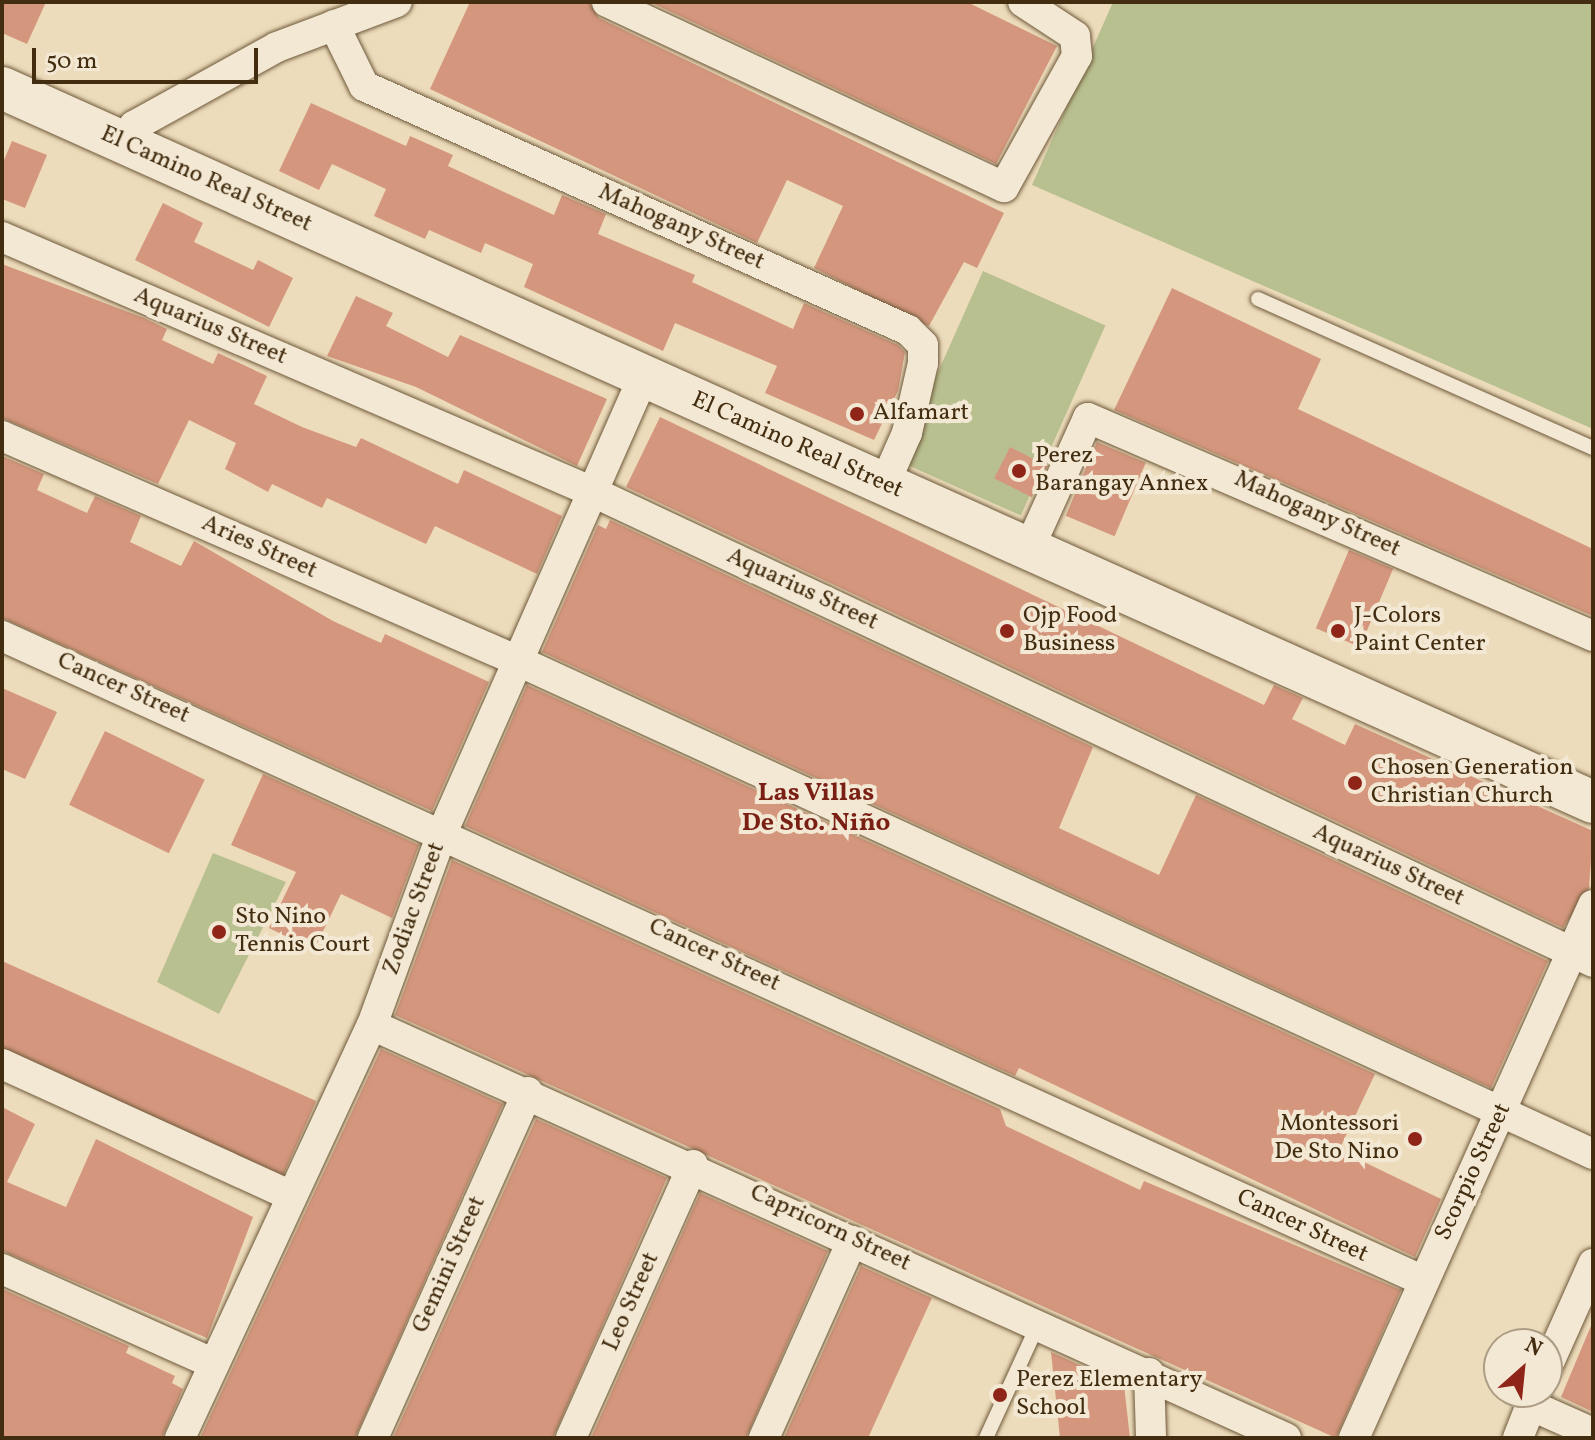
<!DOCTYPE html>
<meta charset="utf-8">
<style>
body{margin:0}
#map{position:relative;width:1595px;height:1440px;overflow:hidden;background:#eddcbb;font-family:Vollkorn,serif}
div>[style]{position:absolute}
.green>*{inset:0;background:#b9c090;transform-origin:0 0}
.building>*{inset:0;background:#d4977d;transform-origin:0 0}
.roads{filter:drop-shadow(0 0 2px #6e593b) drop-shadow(0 0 2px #6e593b)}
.lane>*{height:14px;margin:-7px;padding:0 7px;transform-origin:7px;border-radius:7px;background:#f3e8d3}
.street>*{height:30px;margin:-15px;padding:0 15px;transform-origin:15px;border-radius:15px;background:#f3e8d3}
.secondary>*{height:42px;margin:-21px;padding:0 21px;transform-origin:21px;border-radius:21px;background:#f3e8d3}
.dots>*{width:22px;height:22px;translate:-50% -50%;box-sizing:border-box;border:4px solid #f3e8d3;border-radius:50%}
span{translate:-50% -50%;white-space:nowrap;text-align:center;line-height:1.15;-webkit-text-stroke:8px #f3e8d3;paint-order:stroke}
.street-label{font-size:24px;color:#432d10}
.poi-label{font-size:24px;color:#432d10}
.left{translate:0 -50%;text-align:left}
.right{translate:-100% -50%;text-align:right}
.neighbourhood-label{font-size:26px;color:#7a1f14;font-weight:700}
.frame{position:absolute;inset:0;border:4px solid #432d10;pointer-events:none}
.north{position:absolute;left:1483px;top:1328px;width:80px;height:80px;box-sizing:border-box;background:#f3e8d3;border:2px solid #ad9d85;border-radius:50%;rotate:27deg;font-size:22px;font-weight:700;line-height:32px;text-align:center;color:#432d10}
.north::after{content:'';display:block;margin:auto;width:28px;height:36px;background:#8f2418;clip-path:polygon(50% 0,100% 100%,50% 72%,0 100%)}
.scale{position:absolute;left:32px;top:48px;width:226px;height:36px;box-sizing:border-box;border:4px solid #432d10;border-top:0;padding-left:10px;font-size:24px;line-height:28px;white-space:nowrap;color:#432d10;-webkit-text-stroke:6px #f3e8d3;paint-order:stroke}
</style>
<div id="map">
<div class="green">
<i style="clip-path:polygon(1113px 2px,1593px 2px,1593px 429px,1032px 185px)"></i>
<i style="left:983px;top:271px;width:134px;height:208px;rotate:24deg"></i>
<i style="clip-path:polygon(213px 853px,286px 882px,219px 1014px,157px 982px)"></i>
</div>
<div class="building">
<i style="clip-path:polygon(2px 2px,46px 2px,27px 44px,2px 33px)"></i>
<i style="clip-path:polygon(470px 2px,589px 2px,599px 18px,1004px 213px,977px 268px,964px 262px,929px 326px,814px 268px,843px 206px,787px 180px,757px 243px,430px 89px)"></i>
<i style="clip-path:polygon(650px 2px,967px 2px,1057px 46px,996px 164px)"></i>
<i style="clip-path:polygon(311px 103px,406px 146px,410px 136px,453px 155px,448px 166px,554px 215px,562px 195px,606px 214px,598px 234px,695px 275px,692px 282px,793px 329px,804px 303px,898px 345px,905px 352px,898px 391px,874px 440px,765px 393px,777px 366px,675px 323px,663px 351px,524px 287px,533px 264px,485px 243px,481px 253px,429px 230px,425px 239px,374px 216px,386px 189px,332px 164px,319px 190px,279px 171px)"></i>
<i style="clip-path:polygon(12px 141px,47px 155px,25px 208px,2px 199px,2px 165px)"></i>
<i style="clip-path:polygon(163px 203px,203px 223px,194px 242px,253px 270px,258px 260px,293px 278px,269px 327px,135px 260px)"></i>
<i style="clip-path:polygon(2px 264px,144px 318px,167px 329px,162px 340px,213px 364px,218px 353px,267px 376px,254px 404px,302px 427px,356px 447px,361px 438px,458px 484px,464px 470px,562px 516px,537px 574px,435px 526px,426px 544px,327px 498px,322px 508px,272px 484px,268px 492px,225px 469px,236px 443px,189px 420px,158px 484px,2px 418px)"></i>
<i style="clip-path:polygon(1172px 288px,1321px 359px,1298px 409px,1593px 549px,1593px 616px,1114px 410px)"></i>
<i style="clip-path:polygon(356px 296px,393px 313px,386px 326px,448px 357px,460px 335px,607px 399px,577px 466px,416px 387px,327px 356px)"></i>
<i style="clip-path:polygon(660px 417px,1264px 705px,1274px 685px,1303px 698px,1292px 719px,1345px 745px,1355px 724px,1593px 831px,1589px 888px,1563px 928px,626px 487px)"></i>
<i style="left:1097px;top:442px;width:53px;height:80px;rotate:23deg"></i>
<i style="left:1010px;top:447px;width:42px;height:35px;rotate:27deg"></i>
<i style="clip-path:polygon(2px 456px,44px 474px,37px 490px,87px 513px,95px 496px,141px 516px,130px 542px,181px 566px,194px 541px,333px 621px,381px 643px,385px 634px,489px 682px,432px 811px,2px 618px)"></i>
<i style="clip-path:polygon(610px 520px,1093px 747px,1059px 828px,1159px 875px,1196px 795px,1548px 961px,1491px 1088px,542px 652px,598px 525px,606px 529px)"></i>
<i style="left:1349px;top:550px;width:48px;height:85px;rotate:23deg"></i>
<i style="clip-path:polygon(527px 685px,1375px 1074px,1339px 1150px,1441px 1199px,1415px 1257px,1019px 1068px,1015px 1076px,465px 826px)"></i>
<i style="clip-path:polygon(2px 688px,57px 712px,25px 779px,2px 769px)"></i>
<i style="left:105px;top:731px;width:111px;height:82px;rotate:26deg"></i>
<i style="clip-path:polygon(263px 774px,419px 845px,392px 918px,341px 894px,314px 950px,269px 928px,296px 872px,231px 845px)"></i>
<i style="clip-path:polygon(452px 860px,1000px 1109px,1006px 1126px,1140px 1190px,1144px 1181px,1401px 1290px,1336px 1438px,395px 1015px)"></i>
<i style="left:2px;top:961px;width:344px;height:85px;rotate:24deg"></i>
<i style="clip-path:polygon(381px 1049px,503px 1104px,355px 1438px,200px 1438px)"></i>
<i style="clip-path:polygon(2px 1107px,35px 1124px,7px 1182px,66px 1207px,96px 1139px,253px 1217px,207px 1338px,2px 1251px)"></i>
<i style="clip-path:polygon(536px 1119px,667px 1178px,553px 1438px,393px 1438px)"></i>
<i style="clip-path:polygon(700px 1193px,828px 1251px,746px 1438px,591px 1438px)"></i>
<i style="clip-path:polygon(861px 1266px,932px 1298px,868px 1438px,784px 1438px)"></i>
<i style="clip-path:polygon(2px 1289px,129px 1346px,126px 1353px,175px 1376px,172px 1383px,183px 1389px,162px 1438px,2px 1438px)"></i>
<i style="clip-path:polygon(1593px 1321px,1593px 1412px,1561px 1397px)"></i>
<i style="clip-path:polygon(1051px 1352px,1124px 1385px,1130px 1438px,1060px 1438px)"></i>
</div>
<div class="roads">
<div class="lane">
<i style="left:1258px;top:299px;width:367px;rotate:24deg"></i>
<i style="left:986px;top:1438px;width:128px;rotate:-65.4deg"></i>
</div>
<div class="street">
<i style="left:607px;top:2px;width:438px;rotate:25deg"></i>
<i style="left:1004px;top:187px;width:150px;rotate:-60.9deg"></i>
<i style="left:1077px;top:56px;width:20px;rotate:-96deg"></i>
<i style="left:1075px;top:36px;width:62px;rotate:-146.8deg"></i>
<i style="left:334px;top:25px;width:68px;rotate:63.8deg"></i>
<i style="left:364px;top:86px;width:596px;rotate:24.16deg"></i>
<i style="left:908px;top:330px;width:21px;rotate:45deg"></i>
<i style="left:923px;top:345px;width:18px;rotate:90deg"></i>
<i style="left:923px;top:363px;width:72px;rotate:102.9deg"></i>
<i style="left:907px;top:433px;width:57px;rotate:113.9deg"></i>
<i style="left:126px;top:144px;width:20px;rotate:-66deg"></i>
<i style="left:134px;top:126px;width:163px;rotate:-28.9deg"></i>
<i style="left:277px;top:47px;width:128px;rotate:-20.6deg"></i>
<i style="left:2px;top:237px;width:644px;rotate:23.34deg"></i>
<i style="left:593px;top:492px;width:1105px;rotate:25.17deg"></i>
<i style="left:2px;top:436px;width:561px;rotate:23.55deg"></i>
<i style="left:516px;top:660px;width:1185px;rotate:24.64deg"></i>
<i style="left:1027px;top:553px;width:148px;rotate:-65.7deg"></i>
<i style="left:1088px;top:418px;width:550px;rotate:23.35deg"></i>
<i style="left:2px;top:636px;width:1561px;rotate:24.4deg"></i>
<i style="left:372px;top:1025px;width:1003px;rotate:24.32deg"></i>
<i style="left:2px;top:1064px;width:318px;rotate:24.5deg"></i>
<i style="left:2px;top:1269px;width:232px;rotate:24.1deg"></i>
<i style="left:1547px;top:1367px;width:113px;rotate:-65.9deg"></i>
<i style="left:1149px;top:1373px;width:65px;rotate:88.2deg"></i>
<i style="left:1530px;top:1405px;width:69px;rotate:24deg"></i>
<i style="left:180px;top:1438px;width:455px;rotate:-65.1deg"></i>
<i style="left:372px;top:1025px;width:207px;rotate:-69.9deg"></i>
<i style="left:443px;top:831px;width:497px;rotate:-66.2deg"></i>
<i style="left:373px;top:1438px;width:379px;rotate:-65.9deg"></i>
<i style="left:571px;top:1438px;width:299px;rotate:-65.9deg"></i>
<i style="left:764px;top:1438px;width:216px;rotate:-65.9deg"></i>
<i style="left:1354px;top:1438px;width:584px;rotate:-65.85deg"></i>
<i style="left:1518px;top:1438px;width:49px;rotate:-68.6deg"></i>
</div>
<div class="secondary">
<i style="left:2px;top:88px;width:1744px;rotate:24.17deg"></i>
</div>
</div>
<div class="dots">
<i style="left:857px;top:414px;background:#8f2418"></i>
<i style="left:1019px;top:471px;background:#8f2418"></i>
<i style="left:1007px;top:631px;background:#8f2418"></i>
<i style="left:1338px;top:631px;background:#8f2418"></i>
<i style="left:1355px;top:783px;background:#8f2418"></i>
<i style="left:219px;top:932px;background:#8f2418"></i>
<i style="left:1415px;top:1139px;background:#8f2418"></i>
<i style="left:1000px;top:1395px;background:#8f2418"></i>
</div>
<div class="street-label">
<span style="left:206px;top:180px;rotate:24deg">El Camino Real Street</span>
<span style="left:681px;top:228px;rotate:24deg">Mahogany Street</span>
<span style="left:210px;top:327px;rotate:23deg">Aquarius Street</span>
<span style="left:797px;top:446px;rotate:24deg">El Camino Real Street</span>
<span style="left:1317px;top:515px;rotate:24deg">Mahogany Street</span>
<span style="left:259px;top:548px;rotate:24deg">Aries Street</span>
<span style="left:802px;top:590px;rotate:25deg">Aquarius Street</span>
<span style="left:123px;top:689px;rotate:24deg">Cancer Street</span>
<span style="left:1388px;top:866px;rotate:25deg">Aquarius Street</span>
<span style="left:415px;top:909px;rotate:-70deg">Zodiac Street</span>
<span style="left:714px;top:956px;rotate:25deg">Cancer Street</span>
<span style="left:1474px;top:1172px;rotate:-65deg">Scorpio Street</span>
<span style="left:1302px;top:1227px;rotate:25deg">Cancer Street</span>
<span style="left:830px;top:1229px;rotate:25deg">Capricorn Street</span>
<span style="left:450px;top:1265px;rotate:-66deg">Gemini Street</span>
<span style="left:632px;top:1302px;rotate:-66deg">Leo Street</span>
</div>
<div class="poi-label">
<span class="left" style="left:873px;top:414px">Alfamart</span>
<span class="left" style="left:1035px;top:471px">Perez<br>Barangay Annex</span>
<span class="left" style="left:1023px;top:631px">Ojp Food<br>Business</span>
<span class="left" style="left:1354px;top:631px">J-Colors<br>Paint Center</span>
<span class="left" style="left:1371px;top:783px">Chosen Generation<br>Christian Church</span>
<span class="left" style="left:235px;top:932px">Sto Nino<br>Tennis Court</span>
<span class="right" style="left:1399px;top:1139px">Montessori<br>De Sto Nino</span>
<span class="left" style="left:1016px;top:1395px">Perez Elementary<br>School</span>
</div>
<div class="neighbourhood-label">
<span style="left:816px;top:809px">Las Villas<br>De Sto. Niño</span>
</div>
<div class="frame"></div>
<div class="north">N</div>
<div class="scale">50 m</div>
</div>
